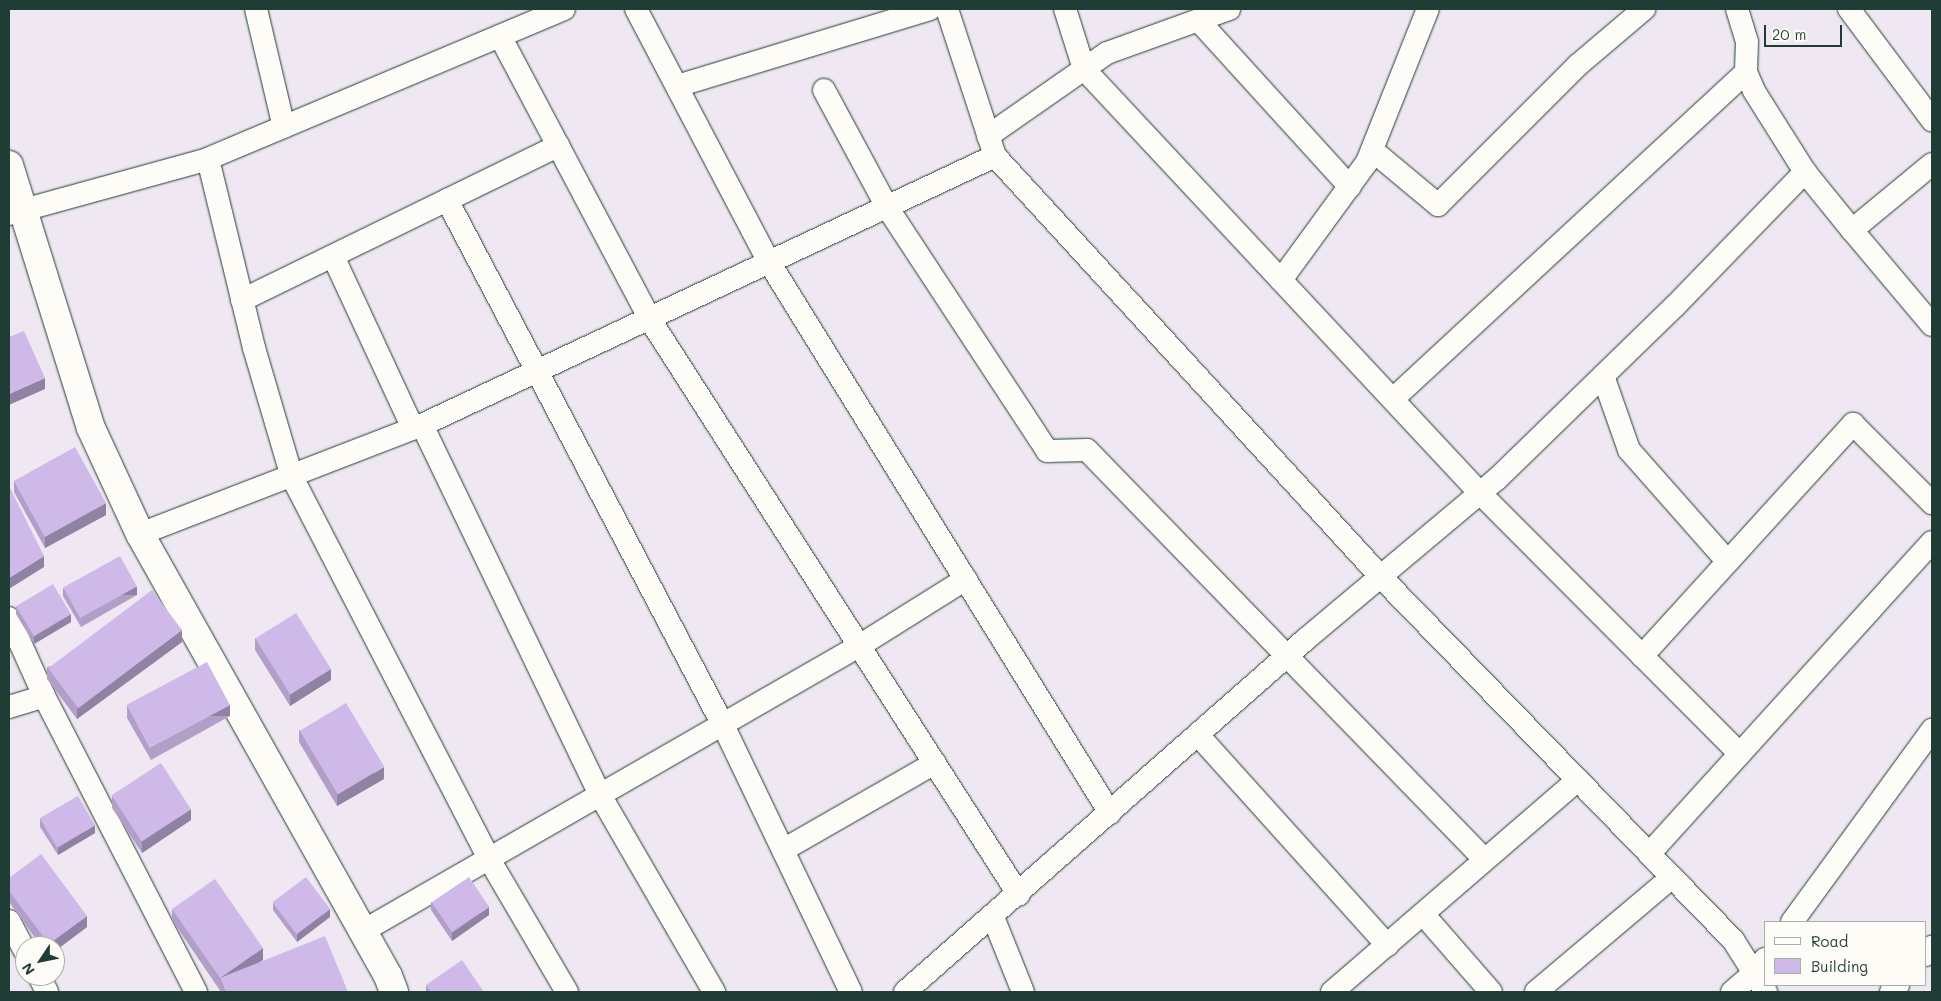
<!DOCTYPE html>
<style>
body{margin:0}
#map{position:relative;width:1941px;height:1001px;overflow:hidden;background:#efe8f3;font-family:Mali,sans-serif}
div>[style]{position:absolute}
.roads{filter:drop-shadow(0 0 1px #1f3d34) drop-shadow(0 0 1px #1f3d34)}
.street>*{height:22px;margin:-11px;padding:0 11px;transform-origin:11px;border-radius:11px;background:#fdfcf7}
.secondary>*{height:28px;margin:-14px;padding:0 14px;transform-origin:14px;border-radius:14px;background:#fdfcf7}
.wall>*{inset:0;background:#b19fc8}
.shaded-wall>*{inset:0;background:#9082a3;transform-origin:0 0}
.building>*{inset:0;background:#ceb9e9;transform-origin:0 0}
span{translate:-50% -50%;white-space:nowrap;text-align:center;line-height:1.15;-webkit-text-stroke:4px #fdfcf7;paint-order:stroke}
.frame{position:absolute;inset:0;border:10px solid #1f3d34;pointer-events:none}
.legend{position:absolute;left:1764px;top:921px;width:162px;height:65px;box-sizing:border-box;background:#fdfcf7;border:1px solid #a4b0a9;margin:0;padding:6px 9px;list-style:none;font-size:15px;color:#1f3d34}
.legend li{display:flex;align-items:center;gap:10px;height:25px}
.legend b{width:25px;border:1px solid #a4b0a9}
.north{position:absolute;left:15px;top:936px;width:50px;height:50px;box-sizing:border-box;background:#fdfcf7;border:1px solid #a4b0a9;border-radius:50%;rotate:236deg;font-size:14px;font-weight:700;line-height:20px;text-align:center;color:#1f3d34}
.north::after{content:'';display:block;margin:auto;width:18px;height:22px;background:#1f3d34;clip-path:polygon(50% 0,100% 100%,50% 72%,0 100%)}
.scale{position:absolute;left:1764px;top:25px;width:78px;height:22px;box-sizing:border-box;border:2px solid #1f3d34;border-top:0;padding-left:6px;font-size:15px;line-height:18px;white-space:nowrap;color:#1f3d34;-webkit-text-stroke:4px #fdfcf7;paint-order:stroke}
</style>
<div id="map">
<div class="roads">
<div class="street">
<i style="left:256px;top:9px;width:121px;rotate:76.7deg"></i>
<i style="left:564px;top:9px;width:386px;rotate:157.2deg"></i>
<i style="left:208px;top:159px;width:195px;rotate:76.3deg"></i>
<i style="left:254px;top:348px;width:134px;rotate:73.6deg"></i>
<i style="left:292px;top:477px;width:430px;rotate:62.7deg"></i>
<i style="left:489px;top:859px;width:154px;rotate:59.6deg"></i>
<i style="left:636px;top:9px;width:286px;rotate:62.3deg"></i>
<i style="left:769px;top:262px;width:648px;rotate:58.25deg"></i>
<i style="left:947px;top:9px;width:155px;rotate:71.9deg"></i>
<i style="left:995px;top:156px;width:571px;rotate:47.48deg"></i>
<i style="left:1381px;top:577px;width:506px;rotate:45.88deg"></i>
<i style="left:1733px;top:940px;width:62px;rotate:57.6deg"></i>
<i style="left:1065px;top:9px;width:63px;rotate:72.4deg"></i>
<i style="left:1084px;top:69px;width:28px;rotate:-35deg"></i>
<i style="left:1107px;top:53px;width:130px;rotate:-19.8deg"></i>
<i style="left:1737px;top:9px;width:34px;rotate:73deg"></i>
<i style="left:1747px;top:42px;width:30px;rotate:92deg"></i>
<i style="left:1746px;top:72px;width:21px;rotate:67deg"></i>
<i style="left:1754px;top:91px;width:96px;rotate:57.8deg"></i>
<i style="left:1805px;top:172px;width:75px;rotate:51deg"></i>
<i style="left:1849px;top:9px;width:139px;rotate:53.2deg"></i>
<i style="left:1199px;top:21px;width:224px;rotate:47.7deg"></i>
<i style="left:500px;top:36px;width:319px;rotate:62.1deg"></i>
<i style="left:649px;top:318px;width:685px;rotate:57.33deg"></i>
<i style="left:677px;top:86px;width:264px;rotate:-16.9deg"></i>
<i style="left:824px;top:90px;width:133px;rotate:61.7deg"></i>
<i style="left:887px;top:207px;width:292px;rotate:56.7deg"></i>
<i style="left:1047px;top:451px;width:40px;rotate:-1.4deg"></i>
<i style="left:1087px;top:450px;width:571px;rotate:45.85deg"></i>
<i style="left:988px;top:136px;width:117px;rotate:-34.9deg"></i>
<i style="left:1084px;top:69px;width:580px;rotate:46.96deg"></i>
<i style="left:1480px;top:493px;width:368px;rotate:45.1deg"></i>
<i style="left:1372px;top:150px;width:86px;rotate:39.8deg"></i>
<i style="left:1438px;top:205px;width:198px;rotate:-45deg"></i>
<i style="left:1578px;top:65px;width:87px;rotate:-40.3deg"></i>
<i style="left:1932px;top:164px;width:104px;rotate:140.5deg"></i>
<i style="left:1852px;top:230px;width:124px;rotate:49.9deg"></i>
<i style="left:447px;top:200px;width:593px;rotate:62.27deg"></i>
<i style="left:723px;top:725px;width:296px;rotate:64.4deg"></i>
<i style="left:9px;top:214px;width:206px;rotate:-15.4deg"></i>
<i style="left:333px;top:256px;width:190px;rotate:65.1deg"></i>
<i style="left:1281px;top:280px;width:146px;rotate:-53.9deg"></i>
<i style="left:1367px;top:162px;width:165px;rotate:-68.3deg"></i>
<i style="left:242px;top:300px;width:352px;rotate:-26deg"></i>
<i style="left:1603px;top:376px;width:78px;rotate:70.6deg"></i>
<i style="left:1629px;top:450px;width:149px;rotate:48.5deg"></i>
<i style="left:1393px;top:399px;width:481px;rotate:-42.8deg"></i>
<i style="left:422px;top:425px;width:411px;rotate:64.3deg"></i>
<i style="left:600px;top:795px;width:228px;rotate:59.9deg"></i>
<i style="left:140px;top:534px;width:302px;rotate:-21.1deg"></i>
<i style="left:422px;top:425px;width:633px;rotate:-25.15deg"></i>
<i style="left:9px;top:618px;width:85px;rotate:65.8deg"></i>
<i style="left:1642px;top:656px;width:314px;rotate:-47.7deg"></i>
<i style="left:1853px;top:424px;width:112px;rotate:45deg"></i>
<i style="left:9px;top:707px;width:37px;rotate:-17deg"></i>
<i style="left:44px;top:696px;width:333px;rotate:62.8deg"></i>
<i style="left:1198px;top:735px;width:283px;rotate:48deg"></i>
<i style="left:783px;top:850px;width:175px;rotate:-29.8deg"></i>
<i style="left:1649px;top:854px;width:421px;rotate:-47.8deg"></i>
<i style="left:1423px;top:914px;width:103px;rotate:48.9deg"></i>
<i style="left:993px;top:917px;width:81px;rotate:68.2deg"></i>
<i style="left:9px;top:921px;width:34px;rotate:62deg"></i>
<i style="left:1792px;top:922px;width:238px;rotate:-53.9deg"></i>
<i style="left:363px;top:931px;width:572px;rotate:-29.88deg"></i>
<i style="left:859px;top:646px;width:126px;rotate:-32.1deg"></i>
<i style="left:1925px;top:955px;width:11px;rotate:-49deg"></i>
<i style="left:39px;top:976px;width:18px;rotate:63deg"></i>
<i style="left:905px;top:992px;width:534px;rotate:-41.36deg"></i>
<i style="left:1306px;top:639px;width:249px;rotate:-40deg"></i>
<i style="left:1497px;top:479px;width:248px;rotate:-44.2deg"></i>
<i style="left:1675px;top:306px;width:187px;rotate:-45.9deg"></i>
<i style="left:1332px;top:992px;width:325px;rotate:-40.8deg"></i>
<i style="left:1536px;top:992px;width:178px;rotate:-40.2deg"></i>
<i style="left:1732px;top:992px;width:29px;rotate:-41deg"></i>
<i style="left:1754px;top:973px;width:18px;rotate:-52deg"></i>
<i style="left:1891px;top:992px;width:10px;rotate:-45deg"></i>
</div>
<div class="secondary">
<i style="left:9px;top:165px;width:275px;rotate:72.7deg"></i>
<i style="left:91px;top:428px;width:117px;rotate:65.2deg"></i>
<i style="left:140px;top:534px;width:507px;rotate:60.7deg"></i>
<i style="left:388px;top:976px;width:17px;rotate:69deg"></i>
</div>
</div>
<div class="wall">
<i style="clip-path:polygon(14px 481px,106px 515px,45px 548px,14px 492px)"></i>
<i style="clip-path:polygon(63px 588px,137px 595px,81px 627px,63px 596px)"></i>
<i style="clip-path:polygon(16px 606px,71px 622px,34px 644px,16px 614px)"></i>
<i style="clip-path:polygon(255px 638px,331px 680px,290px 706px,255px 650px)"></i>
<i style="clip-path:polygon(182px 642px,77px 719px,47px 679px,47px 667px)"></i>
<i style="clip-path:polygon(127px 706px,230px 716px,151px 760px,127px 718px)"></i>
<i style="clip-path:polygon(299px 730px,384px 779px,337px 806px,299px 742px)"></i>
<i style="clip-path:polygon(112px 796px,191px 820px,142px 853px,112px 808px)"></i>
<i style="clip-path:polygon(40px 819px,95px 833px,58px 855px,40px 827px)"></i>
<i style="clip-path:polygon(9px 878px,87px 927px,55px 951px,55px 946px,41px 946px,9px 902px)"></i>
<i style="clip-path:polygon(431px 902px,489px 915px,452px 941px,431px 910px)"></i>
<i style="clip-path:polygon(273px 903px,330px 917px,297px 942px,273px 910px)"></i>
<i style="clip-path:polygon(172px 909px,263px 960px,259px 962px,348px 992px,221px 992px,172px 920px)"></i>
<i style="clip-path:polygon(426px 985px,484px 992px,426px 992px)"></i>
</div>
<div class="shaded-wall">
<i style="clip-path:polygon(45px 378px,45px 389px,9px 405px,9px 394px)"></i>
<i style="clip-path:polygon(106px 503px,106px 515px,45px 548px,45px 537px)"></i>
<i style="clip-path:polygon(44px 556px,44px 567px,9px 589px,9px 578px)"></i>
<i style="left:137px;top:587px;width:8px;height:64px;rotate:90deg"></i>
<i style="clip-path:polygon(71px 614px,71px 622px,34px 644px,34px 636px)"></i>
<i style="clip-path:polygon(182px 630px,182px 642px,77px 719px,77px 708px)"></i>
<i style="clip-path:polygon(331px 669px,331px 680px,290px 706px,290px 694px)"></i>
<i style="left:230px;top:705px;width:11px;height:90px;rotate:90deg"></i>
<i style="clip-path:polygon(384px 767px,384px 779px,337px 806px,337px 795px)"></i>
<i style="clip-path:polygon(191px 809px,191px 820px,142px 853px,142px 842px)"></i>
<i style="clip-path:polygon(95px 825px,95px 833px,58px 855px,58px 848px)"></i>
<i style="clip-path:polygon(489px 907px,489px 915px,452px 941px,452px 933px)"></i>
<i style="clip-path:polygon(330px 909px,330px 917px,297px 942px,297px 934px)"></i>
<i style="clip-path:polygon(87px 916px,87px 927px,55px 951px,55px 946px,49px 946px,49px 944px)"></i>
<i style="clip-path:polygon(263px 948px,263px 960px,223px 987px,220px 978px)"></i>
</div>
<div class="building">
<i style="clip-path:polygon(24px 331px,45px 378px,9px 394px,9px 337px)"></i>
<i style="left:75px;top:447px;width:64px;height:70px;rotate:61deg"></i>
<i style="clip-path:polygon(9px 486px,44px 556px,9px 578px)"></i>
<i style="left:120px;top:556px;width:35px;height:65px;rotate:61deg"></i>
<i style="left:53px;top:584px;width:35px;height:43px;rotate:59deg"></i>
<i style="left:152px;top:590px;width:50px;height:130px;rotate:53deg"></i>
<i style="left:296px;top:613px;width:66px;height:48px;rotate:58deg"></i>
<i style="left:207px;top:662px;width:49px;height:91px;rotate:62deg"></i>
<i style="left:346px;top:703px;width:74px;height:54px;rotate:59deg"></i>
<i style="left:161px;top:763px;width:55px;height:59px;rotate:57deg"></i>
<i style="left:78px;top:796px;width:34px;height:44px;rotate:60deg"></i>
<i style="clip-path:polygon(41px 854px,87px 916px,49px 944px,9px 891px,9px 878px)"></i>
<i style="left:306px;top:877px;width:40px;height:42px;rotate:53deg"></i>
<i style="left:469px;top:877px;width:36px;height:45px;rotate:56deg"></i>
<i style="clip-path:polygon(215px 879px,263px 948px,220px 978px,325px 936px,348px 992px,226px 992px,220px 978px,172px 909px)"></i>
<i style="clip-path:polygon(462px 960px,484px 992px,431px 992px,426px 985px)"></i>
</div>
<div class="frame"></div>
<ul class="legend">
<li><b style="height:6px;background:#fdfcf7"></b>Road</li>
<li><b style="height:14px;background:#ceb9e9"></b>Building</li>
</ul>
<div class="north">N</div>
<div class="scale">20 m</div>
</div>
